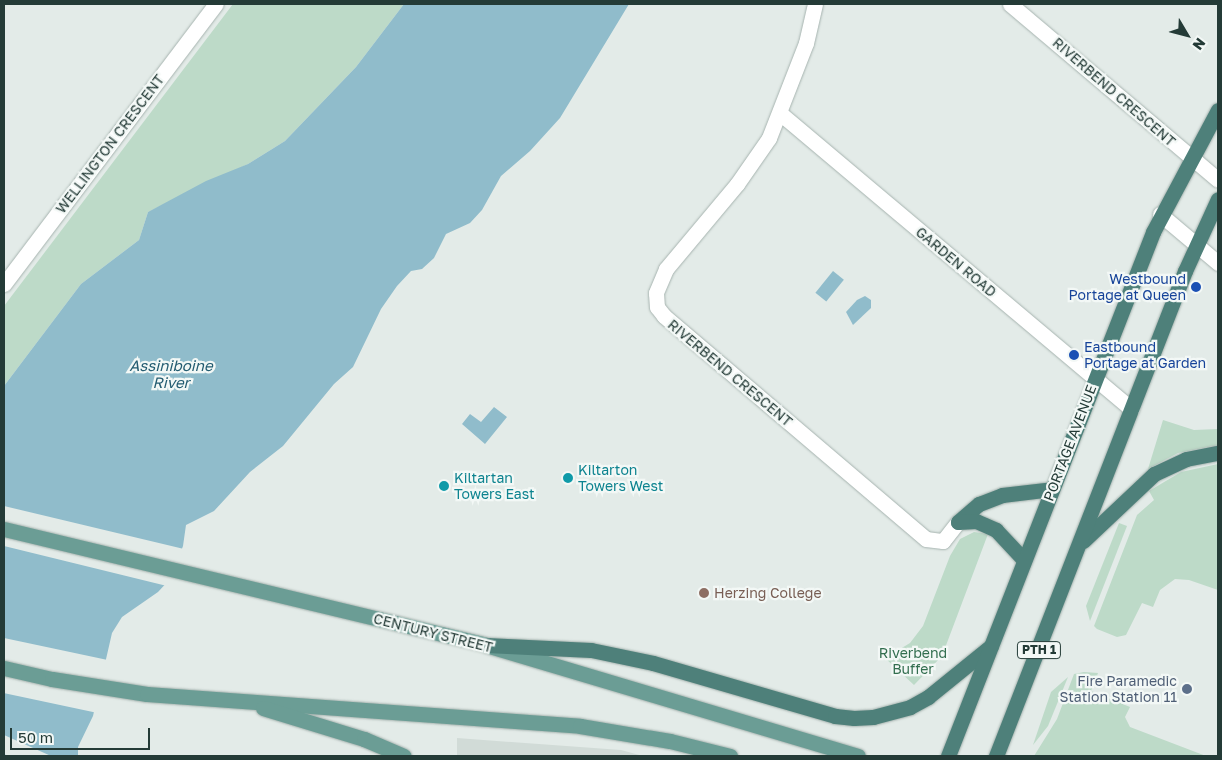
<!DOCTYPE html>
<style>
body{margin:0}
#map{position:relative;width:1222px;height:760px;overflow:hidden;background:#e3ebe8;font-family:"Golos Text",sans-serif}
div>[style]{position:absolute}
.built>*{inset:0;background:#d1dbd7}
.green>*{inset:0;background:#bddac8}
.water>*{inset:0;background:#90bccb;transform-origin:0 0}
.pier>*{inset:0;background:#e3ebe8;transform-origin:0 0}
.roads{filter:drop-shadow(0 0 1px #a6b3af) drop-shadow(0 0 1px #a6b3af)}
.minor>*{height:15px;margin:-7.5px;padding:0 7.5px;transform-origin:7.5px;border-radius:7.5px;background:#fff}
.primary>*{height:15px;margin:-7.5px;padding:0 7.5px;transform-origin:7.5px;border-radius:7.5px;background:#6b9d95}
.trunk>*{height:15px;margin:-7.5px;padding:0 7.5px;transform-origin:7.5px;border-radius:7.5px;background:#4e807a}
.dots>*{width:14px;height:14px;translate:-50% -50%;box-sizing:border-box;border:2px solid #f3f8f6;border-radius:50%}
span{translate:-50% -50%;white-space:nowrap;text-align:center;line-height:1.15;-webkit-text-stroke:4.5px #f3f8f6;paint-order:stroke}
.shield-label span{padding:1px 4px;background:#f3f8f6;border:1px solid;border-radius:4px;-webkit-text-stroke-width:0}
.shield-label{font-size:12px;color:#243b37;font-weight:700}
.street-label{font-size:14px;color:#243b37}
.transit-label{font-size:14px;color:#164399}
.right{translate:-100% -50%;text-align:right}
.left{translate:0 -50%;text-align:left}
.culture-label{font-size:14px;color:#0d838f}
.education-label{font-size:14px;color:#785e54}
.park-label{font-size:14px;color:#326e4f}
.service-label{font-size:14px;color:#4e5e75}
.water-label{font-size:15px;color:#245c71;font-style:italic}
.frame{position:absolute;inset:0;border:5px solid #243b37;pointer-events:none}
.north{position:absolute;left:1162px;top:10px;width:50px;height:50px;-webkit-text-stroke:4px #f3f8f6;paint-order:stroke;rotate:127deg;font-size:14px;font-weight:700;line-height:20px;text-align:center;color:#243b37}
.north::after{content:'';display:block;margin:auto;width:18px;height:22px;background:#243b37;clip-path:polygon(50% 0,100% 100%,50% 72%,0 100%)}
.scale{position:absolute;left:10px;top:728px;width:140px;height:22px;box-sizing:border-box;border:2px solid #243b37;border-top:0;padding-left:6px;font-size:15px;line-height:18px;white-space:nowrap;color:#243b37;-webkit-text-stroke:4px #f3f8f6;paint-order:stroke}
</style>
<div id="map">
<div class="built">
<i style="clip-path:polygon(457px 738px,621px 750px,643px 756px,457px 756px)"></i>
</div>
<div class="green">
<i style="clip-path:polygon(233px 4px,404px 4px,356px 67px,285px 141px,248px 164px,148px 212px,139px 240px,81px 284px,4px 386px,4px 306px)"></i>
<i style="clip-path:polygon(1163px 420px,1194px 430px,1218px 429px,1218px 445px,1178px 453px,1148px 469px)"></i>
<i style="clip-path:polygon(1218px 464px,1218px 590px,1189px 580px,1175px 579px,1160px 590px,1153px 607px,1142px 603px,1126px 635px,1117px 637px,1097px 629px,1094px 626px,1137px 515px,1154px 500px,1149px 491px,1181px 472px)"></i>
<i style="clip-path:polygon(1119px 523px,1127px 526px,1090px 621px,1086px 606px)"></i>
<i style="clip-path:polygon(974px 532px,988px 534px,942px 656px,914px 685px,885px 658px,910px 643px,923px 626px,950px 556px,960px 539px)"></i>
<i style="clip-path:polygon(1084px 672px,1098px 673px,1091px 691px,1130px 707px,1125px 717px,1130px 727px,1206px 756px,1034px 756px,1057px 719px,1074px 674px)"></i>
<i style="clip-path:polygon(1068px 677px,1048px 726px,1033px 745px,1051px 692px)"></i>
</div>
<div class="water">
<i style="clip-path:polygon(404px 4px,629px 4px,560px 118px,530px 151px,501px 176px,482px 210px,470px 223px,446px 234px,434px 258px,422px 269px,411px 271px,397px 286px,381px 309px,353px 367px,334px 384px,283px 446px,250px 472px,214px 511px,186px 525px,183px 546px,171px 578px,158px 592px,122px 617px,112px 633px,93px 716px,78px 747px,78px 756px,4px 756px,4px 386px,81px 284px,139px 240px,148px 212px,206px 181px,248px 164px,285px 141px,356px 67px)"></i>
<i style="left:833px;top:271px;width:14px;height:28px;rotate:39deg"></i>
<i style="clip-path:polygon(865px 296px,871px 300px,871px 308px,853px 325px,846px 312px,857px 300px)"></i>
<i style="clip-path:polygon(494px 407px,507px 417px,485px 444px,462px 424px,470px 414px,481px 422px)"></i>
</div>
<div class="pier">
<i style="clip-path:polygon(4px 506px,184px 549px,173px 579px,167px 586px,4px 546px)"></i>
<i style="left:4px;top:638px;width:106px;height:54px;rotate:12deg"></i>
<i style="clip-path:polygon(4px 735px,51px 756px,8px 756px,4px 754px)"></i>
</div>
<div class="roads">
<div class="minor">
<i style="left:815px;top:4px;width:40px;rotate:103deg"></i>
<i style="left:806px;top:43px;width:102px;rotate:111.3deg"></i>
<i style="left:769px;top:138px;width:56px;rotate:124.8deg"></i>
<i style="left:737px;top:184px;width:111px;rotate:129.9deg"></i>
<i style="left:666px;top:269px;width:26px;rotate:113deg"></i>
<i style="left:656px;top:293px;width:14px;rotate:86deg"></i>
<i style="left:657px;top:307px;width:11px;rotate:52deg"></i>
<i style="left:664px;top:316px;width:344px;rotate:40.4deg"></i>
<i style="left:926px;top:539px;width:17px;rotate:7deg"></i>
<i style="left:943px;top:541px;width:24px;rotate:-52deg"></i>
<i style="left:1010px;top:4px;width:272px;rotate:40.2deg"></i>
<i style="left:781px;top:114px;width:458px;rotate:40.1deg"></i>
<i style="left:1160px;top:214px;width:76px;rotate:40.2deg"></i>
<i style="left:4px;top:284px;width:351px;rotate:-52.9deg"></i>
</div>
<div class="primary">
<i style="left:4px;top:529px;width:496px;rotate:13.5deg"></i>
<i style="left:486px;top:645px;width:388px;rotate:16.6deg"></i>
<i style="left:4px;top:668px;width:49px;rotate:12.9deg"></i>
<i style="left:52px;top:679px;width:96px;rotate:9deg"></i>
<i style="left:147px;top:694px;width:434px;rotate:4.2deg"></i>
<i style="left:580px;top:726px;width:91px;rotate:9.5deg"></i>
<i style="left:670px;top:741px;width:62px;rotate:14deg"></i>
<i style="left:263px;top:708px;width:106px;rotate:17.1deg"></i>
<i style="left:364px;top:739px;width:43px;rotate:23deg"></i>
</div>
<div class="trunk">
<i style="left:958px;top:522px;width:28px;rotate:-41deg"></i>
<i style="left:979px;top:504px;width:25px;rotate:-21deg"></i>
<i style="left:1002px;top:495px;width:50px;rotate:-6.8deg"></i>
<i style="left:958px;top:522px;width:18px;rotate:-3deg"></i>
<i style="left:976px;top:521px;width:22px;rotate:24deg"></i>
<i style="left:996px;top:530px;width:41px;rotate:47deg"></i>
<i style="left:1083px;top:541px;width:98px;rotate:-43.3deg"></i>
<i style="left:1154px;top:474px;width:35px;rotate:-25deg"></i>
<i style="left:1186px;top:459px;width:33px;rotate:-11deg"></i>
<i style="left:486px;top:645px;width:105px;rotate:2.7deg"></i>
<i style="left:591px;top:650px;width:63px;rotate:11.8deg"></i>
<i style="left:653px;top:663px;width:190px;rotate:16.2deg"></i>
<i style="left:835px;top:716px;width:19px;rotate:6deg"></i>
<i style="left:854px;top:718px;width:19px;rotate:-3deg"></i>
<i style="left:873px;top:717px;width:38px;rotate:-15deg"></i>
<i style="left:910px;top:707px;width:21px;rotate:-29deg"></i>
<i style="left:928px;top:697px;width:81px;rotate:-39deg"></i>
<i style="left:948px;top:756px;width:563px;rotate:-68.63deg"></i>
<i style="left:1153px;top:232px;width:138px;rotate:-62deg"></i>
<i style="left:996px;top:756px;width:521px;rotate:-68.71deg"></i>
<i style="left:1185px;top:271px;width:79px;rotate:-65.4deg"></i>
</div>
</div>
<div class="dots">
<i style="left:1196px;top:287px;background:#1a4fb4"></i>
<i style="left:1074px;top:355px;background:#1a4fb4"></i>
<i style="left:568px;top:478px;background:#0f9aa8"></i>
<i style="left:444px;top:486px;background:#0f9aa8"></i>
<i style="left:704px;top:593px;background:#8d6e63"></i>
<i style="left:1187px;top:689px;background:#5c6f8a"></i>
</div>
<div class="shield-label">
<span style="left:1039px;top:650px">PTH 1</span>
</div>
<div class="street-label">
<span style="left:1114px;top:92px;rotate:41deg">RIVERBEND CRESCENT</span>
<span style="left:110px;top:144px;rotate:-53deg">WELLINGTON CRESCENT</span>
<span style="left:956px;top:262px;rotate:40deg">GARDEN ROAD</span>
<span style="left:730px;top:373px;rotate:40deg">RIVERBEND CRESCENT</span>
<span style="left:1070px;top:443px;rotate:-69deg">PORTAGE AVENUE</span>
<span style="left:433px;top:633px;rotate:14deg">CENTURY STREET</span>
</div>
<div class="transit-label">
<span class="right" style="left:1186px;top:287px">Westbound<br>Portage at Queen</span>
<span class="left" style="left:1084px;top:355px">Eastbound<br>Portage at Garden</span>
</div>
<div class="culture-label">
<span class="left" style="left:578px;top:478px">Kiltarton<br>Towers West</span>
<span class="left" style="left:454px;top:486px">Kiltartan<br>Towers East</span>
</div>
<div class="education-label">
<span class="left" style="left:714px;top:593px">Herzing College</span>
</div>
<div class="park-label">
<span style="left:913px;top:661px">Riverbend<br>Buffer</span>
</div>
<div class="service-label">
<span class="right" style="left:1177px;top:689px">Fire Paramedic<br>Station Station 11</span>
</div>
<div class="water-label">
<span style="left:171px;top:374px">Assiniboine<br>River</span>
</div>
<div class="frame"></div>
<div class="north">N</div>
<div class="scale">50 m</div>
</div>
